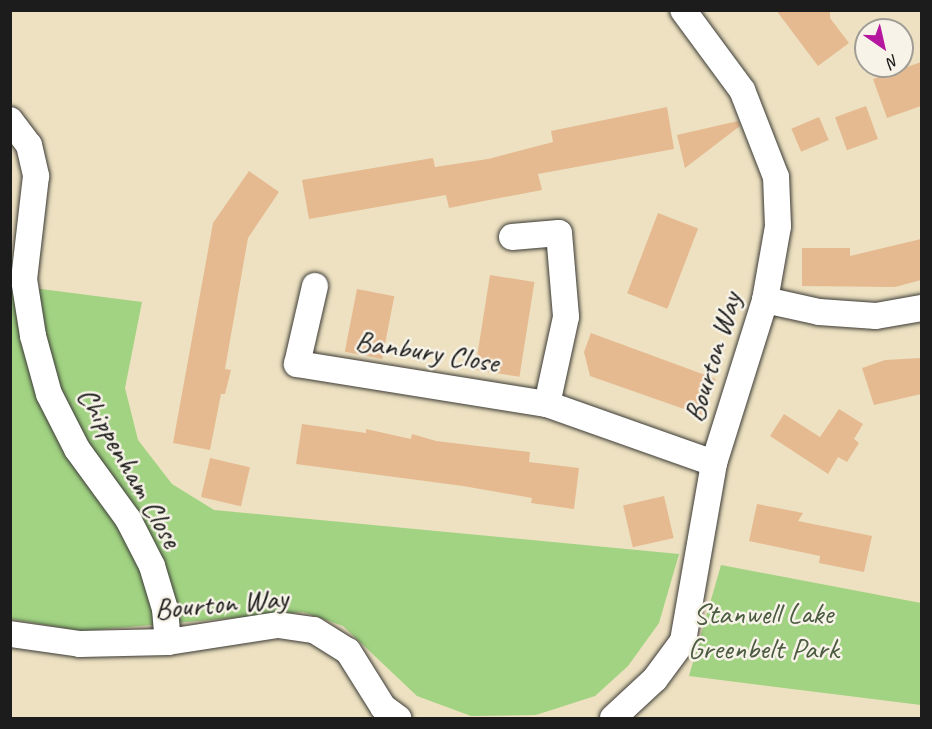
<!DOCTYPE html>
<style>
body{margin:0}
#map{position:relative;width:932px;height:729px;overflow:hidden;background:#ede1c1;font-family:Caveat,sans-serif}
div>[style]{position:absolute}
.green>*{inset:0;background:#a1d382}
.building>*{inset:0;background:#e5ba91;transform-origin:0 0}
.roads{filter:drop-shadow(0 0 2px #3b3a35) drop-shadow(0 0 2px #3b3a35)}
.street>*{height:26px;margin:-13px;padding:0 13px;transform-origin:13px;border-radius:13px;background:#fff}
span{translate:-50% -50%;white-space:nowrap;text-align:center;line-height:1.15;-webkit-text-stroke:5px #f7f3e8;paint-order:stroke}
.street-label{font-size:30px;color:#1c1c1c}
.park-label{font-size:30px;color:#4b5c40}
.frame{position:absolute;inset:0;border:12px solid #1c1c1c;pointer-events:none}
.north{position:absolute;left:854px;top:18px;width:60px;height:60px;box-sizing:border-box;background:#f7f3e8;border:2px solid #9f9d96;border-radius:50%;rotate:146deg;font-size:16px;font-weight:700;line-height:24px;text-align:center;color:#1c1c1c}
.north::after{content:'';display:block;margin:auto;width:21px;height:27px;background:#b5179e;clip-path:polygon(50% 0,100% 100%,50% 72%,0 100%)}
</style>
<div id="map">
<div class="green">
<i style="clip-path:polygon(10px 285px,142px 302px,125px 388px,138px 440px,172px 484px,214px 510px,679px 554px,659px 623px,628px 666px,595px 696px,536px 715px,471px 716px,417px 696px,343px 626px,303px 612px,82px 631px,11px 619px)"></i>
<i style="clip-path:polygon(721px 565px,921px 603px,921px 705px,689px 676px)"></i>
</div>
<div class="building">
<i style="clip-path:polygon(776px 10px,830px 10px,830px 18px,849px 43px,818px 66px)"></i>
<i style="clip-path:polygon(921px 62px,921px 106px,887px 118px,873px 79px)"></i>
<i style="left:866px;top:106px;width:35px;height:33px;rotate:70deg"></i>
<i style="clip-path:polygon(667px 107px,674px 149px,538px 174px,542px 190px,484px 201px,449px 208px,446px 195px,309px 219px,302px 180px,433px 158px,435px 167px,488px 159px,553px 142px,551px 131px)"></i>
<i style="left:819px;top:117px;width:25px;height:30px;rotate:67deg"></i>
<i style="clip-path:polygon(738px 121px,740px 126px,685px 168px,677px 135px)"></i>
<i style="clip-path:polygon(249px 171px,279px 192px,248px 238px,225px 369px,231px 370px,225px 394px,221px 394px,210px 450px,173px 443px,213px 223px)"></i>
<i style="left:658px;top:213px;width:43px;height:86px;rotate:21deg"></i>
<i style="clip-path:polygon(921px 239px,921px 280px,895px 287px,802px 286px,802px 248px,850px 248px,850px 256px)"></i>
<i style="left:490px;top:275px;width:45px;height:96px;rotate:9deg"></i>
<i style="left:357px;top:289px;width:38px;height:64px;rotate:11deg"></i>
<i style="clip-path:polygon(591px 333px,716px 379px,701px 415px,590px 376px,584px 352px)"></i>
<i style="clip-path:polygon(921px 358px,921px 394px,874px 405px,862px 368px,885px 360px)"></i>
<i style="clip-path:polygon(839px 409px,863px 424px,854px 439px,859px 443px,847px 462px,838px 457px,828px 474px,770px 436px,784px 414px,820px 437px)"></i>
<i style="clip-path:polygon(302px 424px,366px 433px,366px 429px,411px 439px,412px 434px,436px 441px,530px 452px,529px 462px,579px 468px,574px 509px,531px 503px,532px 498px,463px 486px,296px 464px)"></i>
<i style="left:210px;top:458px;width:41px;height:40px;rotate:13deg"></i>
<i style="left:664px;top:496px;width:43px;height:42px;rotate:77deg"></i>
<i style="clip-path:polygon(757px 504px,803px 513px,798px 521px,872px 536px,864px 572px,819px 563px,820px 556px,749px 541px)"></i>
</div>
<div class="roads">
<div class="street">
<i style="left:10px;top:120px;width:31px;rotate:53deg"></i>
<i style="left:29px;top:145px;width:32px;rotate:77deg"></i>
<i style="left:36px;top:176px;width:104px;rotate:96.6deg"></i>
<i style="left:24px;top:279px;width:58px;rotate:81deg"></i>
<i style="left:33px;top:336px;width:60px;rotate:74.6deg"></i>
<i style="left:49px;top:394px;width:62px;rotate:63deg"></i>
<i style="left:77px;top:449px;width:87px;rotate:53.9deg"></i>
<i style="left:128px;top:519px;width:53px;rotate:62.9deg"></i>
<i style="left:152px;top:566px;width:45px;rotate:73.2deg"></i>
<i style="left:165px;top:609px;width:33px;rotate:85deg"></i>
<i style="left:512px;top:237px;width:47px;rotate:-4.9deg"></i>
<i style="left:559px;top:233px;width:84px;rotate:85.2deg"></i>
<i style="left:566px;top:317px;width:89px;rotate:102.3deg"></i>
<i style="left:315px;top:286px;width:80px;rotate:103deg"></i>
<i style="left:297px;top:364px;width:253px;rotate:9.1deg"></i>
<i style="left:547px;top:404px;width:177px;rotate:19.5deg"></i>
<i style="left:765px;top:300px;width:55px;rotate:12.5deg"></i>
<i style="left:819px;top:312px;width:57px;rotate:4deg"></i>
<i style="left:876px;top:316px;width:47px;rotate:-9.9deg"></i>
<i style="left:10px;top:634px;width:71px;rotate:8.1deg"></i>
<i style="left:80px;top:644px;width:88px;rotate:-1.3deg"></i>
<i style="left:168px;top:642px;width:111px;rotate:-8.8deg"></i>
<i style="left:278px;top:625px;width:36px;rotate:8deg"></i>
<i style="left:314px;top:630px;width:40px;rotate:32deg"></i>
<i style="left:348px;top:651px;width:66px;rotate:58deg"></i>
<i style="left:383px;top:707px;width:19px;rotate:36deg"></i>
<i style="left:613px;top:718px;width:57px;rotate:-42.9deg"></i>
<i style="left:655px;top:679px;width:47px;rotate:-53.6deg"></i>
<i style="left:683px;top:641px;width:181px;rotate:-80.1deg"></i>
<i style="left:714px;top:463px;width:171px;rotate:-72.6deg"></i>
<i style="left:765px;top:300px;width:75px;rotate:-80deg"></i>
<i style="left:778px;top:226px;width:49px;rotate:-92.3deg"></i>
<i style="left:776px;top:177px;width:93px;rotate:-111.3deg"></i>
<i style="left:742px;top:90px;width:99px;rotate:-126.4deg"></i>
</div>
</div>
<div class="street-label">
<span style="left:427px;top:351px;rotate:9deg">Banbury Close</span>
<span style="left:712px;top:357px;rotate:-73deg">Bourton Way</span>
<span style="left:130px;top:467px;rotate:60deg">Chippenham Close</span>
<span style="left:221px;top:603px;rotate:-5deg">Bourton Way</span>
</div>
<div class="park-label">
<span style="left:763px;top:630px">Stanwell Lake<br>Greenbelt Park</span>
</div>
<div class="frame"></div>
<div class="north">N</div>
</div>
